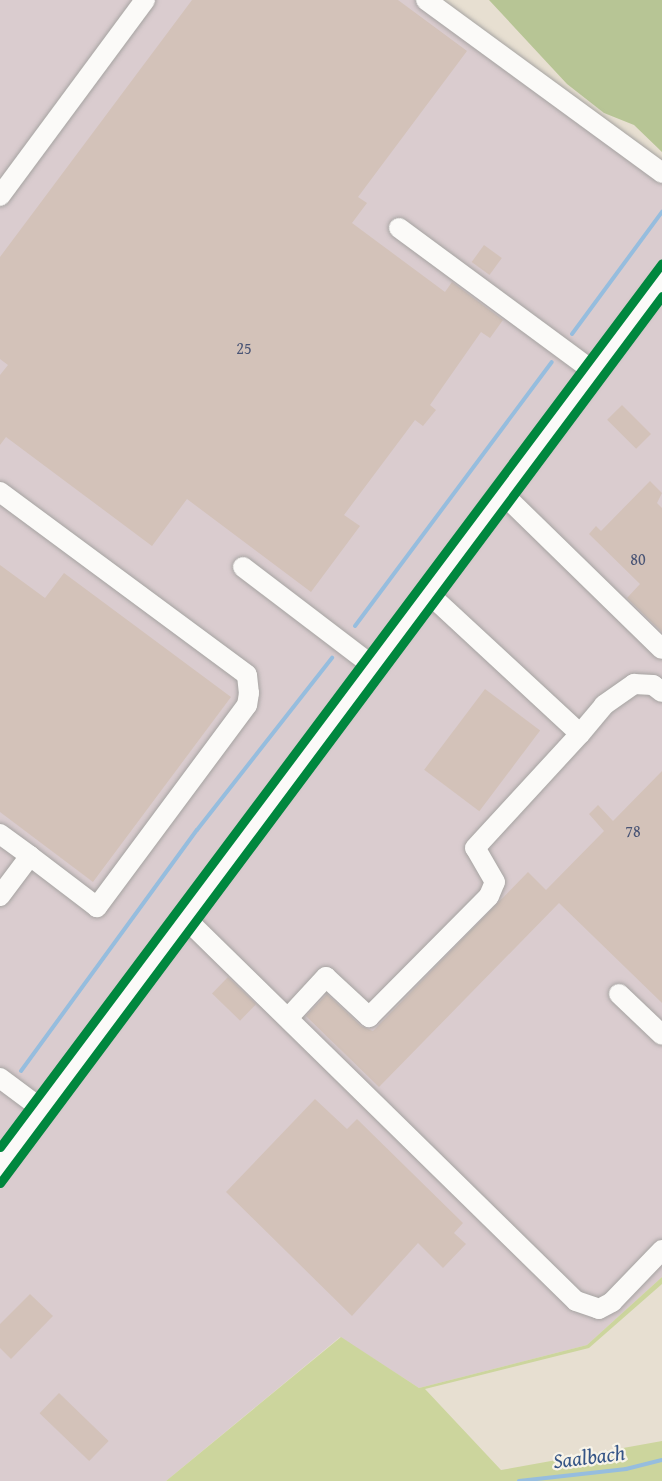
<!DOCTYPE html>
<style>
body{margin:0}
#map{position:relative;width:662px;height:1481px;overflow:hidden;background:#e7dfd1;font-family:"Gentium Book Plus",serif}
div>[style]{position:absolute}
.industrial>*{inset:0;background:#dacccf}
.green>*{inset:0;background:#ccd59d}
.forest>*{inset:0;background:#b7c595}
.stream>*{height:4px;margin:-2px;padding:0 2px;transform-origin:2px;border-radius:2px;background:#96bdde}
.building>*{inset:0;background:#d3c2b9;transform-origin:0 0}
.roads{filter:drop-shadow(0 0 2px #a5a3a1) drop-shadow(0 0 2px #a5a3a1)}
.minor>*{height:20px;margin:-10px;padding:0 10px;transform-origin:10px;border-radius:10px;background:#fbfaf8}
.cycleway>*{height:9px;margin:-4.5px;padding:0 4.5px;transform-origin:4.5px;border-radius:4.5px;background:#00873e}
span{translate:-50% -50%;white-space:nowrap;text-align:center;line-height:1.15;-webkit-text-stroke:4.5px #f7f3e8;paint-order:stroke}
.number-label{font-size:16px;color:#495475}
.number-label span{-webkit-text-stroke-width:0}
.water-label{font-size:21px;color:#355586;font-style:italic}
</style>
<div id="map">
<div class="industrial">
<i style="clip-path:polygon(0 0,415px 0,662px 183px,662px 1277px,587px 1345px,419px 1388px,340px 1337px,166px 1481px,0 1481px)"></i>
</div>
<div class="green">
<i style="clip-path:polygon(662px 1277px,662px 1284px,589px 1348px,425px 1389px,501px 1470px,662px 1441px,662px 1481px,166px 1481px,341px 1337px,419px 1388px,587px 1345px)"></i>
</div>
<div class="forest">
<i style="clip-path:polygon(489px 0,662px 0,662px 152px,634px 125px,604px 113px,567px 84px)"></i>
</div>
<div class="stream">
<i style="left:572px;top:334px;width:152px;rotate:-53.6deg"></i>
<i style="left:355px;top:626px;width:329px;rotate:-53.3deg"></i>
<i style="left:21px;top:1071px;width:298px;rotate:-53.9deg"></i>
<i style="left:197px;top:830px;width:219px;rotate:-51.9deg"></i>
<i style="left:519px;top:1481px;width:108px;rotate:-6.4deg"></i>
<i style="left:626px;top:1469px;width:37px;rotate:-14deg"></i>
</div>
<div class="building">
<i style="clip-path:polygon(192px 0,398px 0,467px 51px,358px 197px,367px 203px,352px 223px,445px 292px,452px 282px,503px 320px,490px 338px,481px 332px,430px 405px,436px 410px,423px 426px,415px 420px,344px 515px,360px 526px,311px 592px,187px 499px,152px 546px,6px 437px,0 445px,0 375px,8px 365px,0 359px,0 257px)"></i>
<i style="left:484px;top:245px;width:22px;height:21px;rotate:36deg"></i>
<i style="left:622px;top:405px;width:41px;height:21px;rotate:45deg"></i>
<i style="clip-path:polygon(650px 481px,662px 493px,657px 503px,662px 508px,662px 632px,627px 598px,640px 584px,589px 534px,596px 526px,601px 531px)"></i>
<i style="clip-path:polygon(0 565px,45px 598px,64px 573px,231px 697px,93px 882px,0 812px)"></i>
<i style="left:485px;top:689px;width:69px;height:101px;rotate:37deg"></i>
<i style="clip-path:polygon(662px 771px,662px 1003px,559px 903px,379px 1087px,306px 1016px,327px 994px,361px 1026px,373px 1031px,528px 872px,546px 890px,604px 831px,589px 814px,598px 805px,613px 821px)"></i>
<i style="left:228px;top:977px;width:39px;height:23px;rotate:44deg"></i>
<i style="clip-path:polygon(315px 1099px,347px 1129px,357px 1119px,463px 1223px,454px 1233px,466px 1244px,443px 1268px,418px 1243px,352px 1316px,226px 1192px)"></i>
<i style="clip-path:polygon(30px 1294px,53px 1316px,11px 1359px,0 1348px,0 1324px)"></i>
<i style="left:59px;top:1393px;width:69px;height:28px;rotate:44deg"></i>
</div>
<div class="roads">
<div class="minor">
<i style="left:426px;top:0;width:293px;rotate:36.2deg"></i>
<i style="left:0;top:196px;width:244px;rotate:-53.5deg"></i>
<i style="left:399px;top:228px;width:241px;rotate:36.4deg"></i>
<i style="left:0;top:492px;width:307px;rotate:36.5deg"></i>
<i style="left:247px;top:675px;width:18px;rotate:84deg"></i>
<i style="left:249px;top:693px;width:12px;rotate:99deg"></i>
<i style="left:247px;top:705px;width:252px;rotate:126.6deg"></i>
<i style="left:97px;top:907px;width:84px;rotate:-142.7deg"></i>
<i style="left:502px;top:493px;width:223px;rotate:44.3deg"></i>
<i style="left:243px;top:567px;width:163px;rotate:37.3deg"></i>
<i style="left:428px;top:593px;width:207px;rotate:42.8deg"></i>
<i style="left:580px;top:734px;width:38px;rotate:-50deg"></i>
<i style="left:604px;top:705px;width:37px;rotate:-35deg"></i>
<i style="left:634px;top:684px;width:19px;rotate:3deg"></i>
<i style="left:653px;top:685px;width:11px;rotate:38deg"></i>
<i style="left:0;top:834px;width:37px;rotate:36deg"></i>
<i style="left:30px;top:856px;width:50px;rotate:126.9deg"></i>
<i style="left:185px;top:918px;width:547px;rotate:44.41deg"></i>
<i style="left:576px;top:1301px;width:24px;rotate:19deg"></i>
<i style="left:599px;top:1309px;width:15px;rotate:-28deg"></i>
<i style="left:612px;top:1302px;width:72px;rotate:-46.1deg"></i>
<i style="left:619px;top:994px;width:59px;rotate:43.6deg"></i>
<i style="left:288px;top:1018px;width:56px;rotate:-47.2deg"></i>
<i style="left:326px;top:977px;width:59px;rotate:42.9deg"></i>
<i style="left:369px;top:1017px;width:170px;rotate:-45.2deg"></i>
<i style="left:489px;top:896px;width:15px;rotate:-67deg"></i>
<i style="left:495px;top:882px;width:39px;rotate:-120deg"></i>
<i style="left:475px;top:848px;width:155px;rotate:-47.4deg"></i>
<i style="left:0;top:1078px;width:54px;rotate:36.7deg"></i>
<i style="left:0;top:1167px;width:1106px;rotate:-53.23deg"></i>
</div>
</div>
<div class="cycleway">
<i style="left:0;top:1147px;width:1104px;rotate:-53.17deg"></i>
<i style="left:0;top:1183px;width:1107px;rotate:-53.26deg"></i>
</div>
<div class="number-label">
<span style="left:244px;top:348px">25</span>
<span style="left:638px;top:559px">80</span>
<span style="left:633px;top:831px">78</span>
</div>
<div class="water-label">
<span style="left:589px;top:1457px;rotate:-7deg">Saalbach</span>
</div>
</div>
